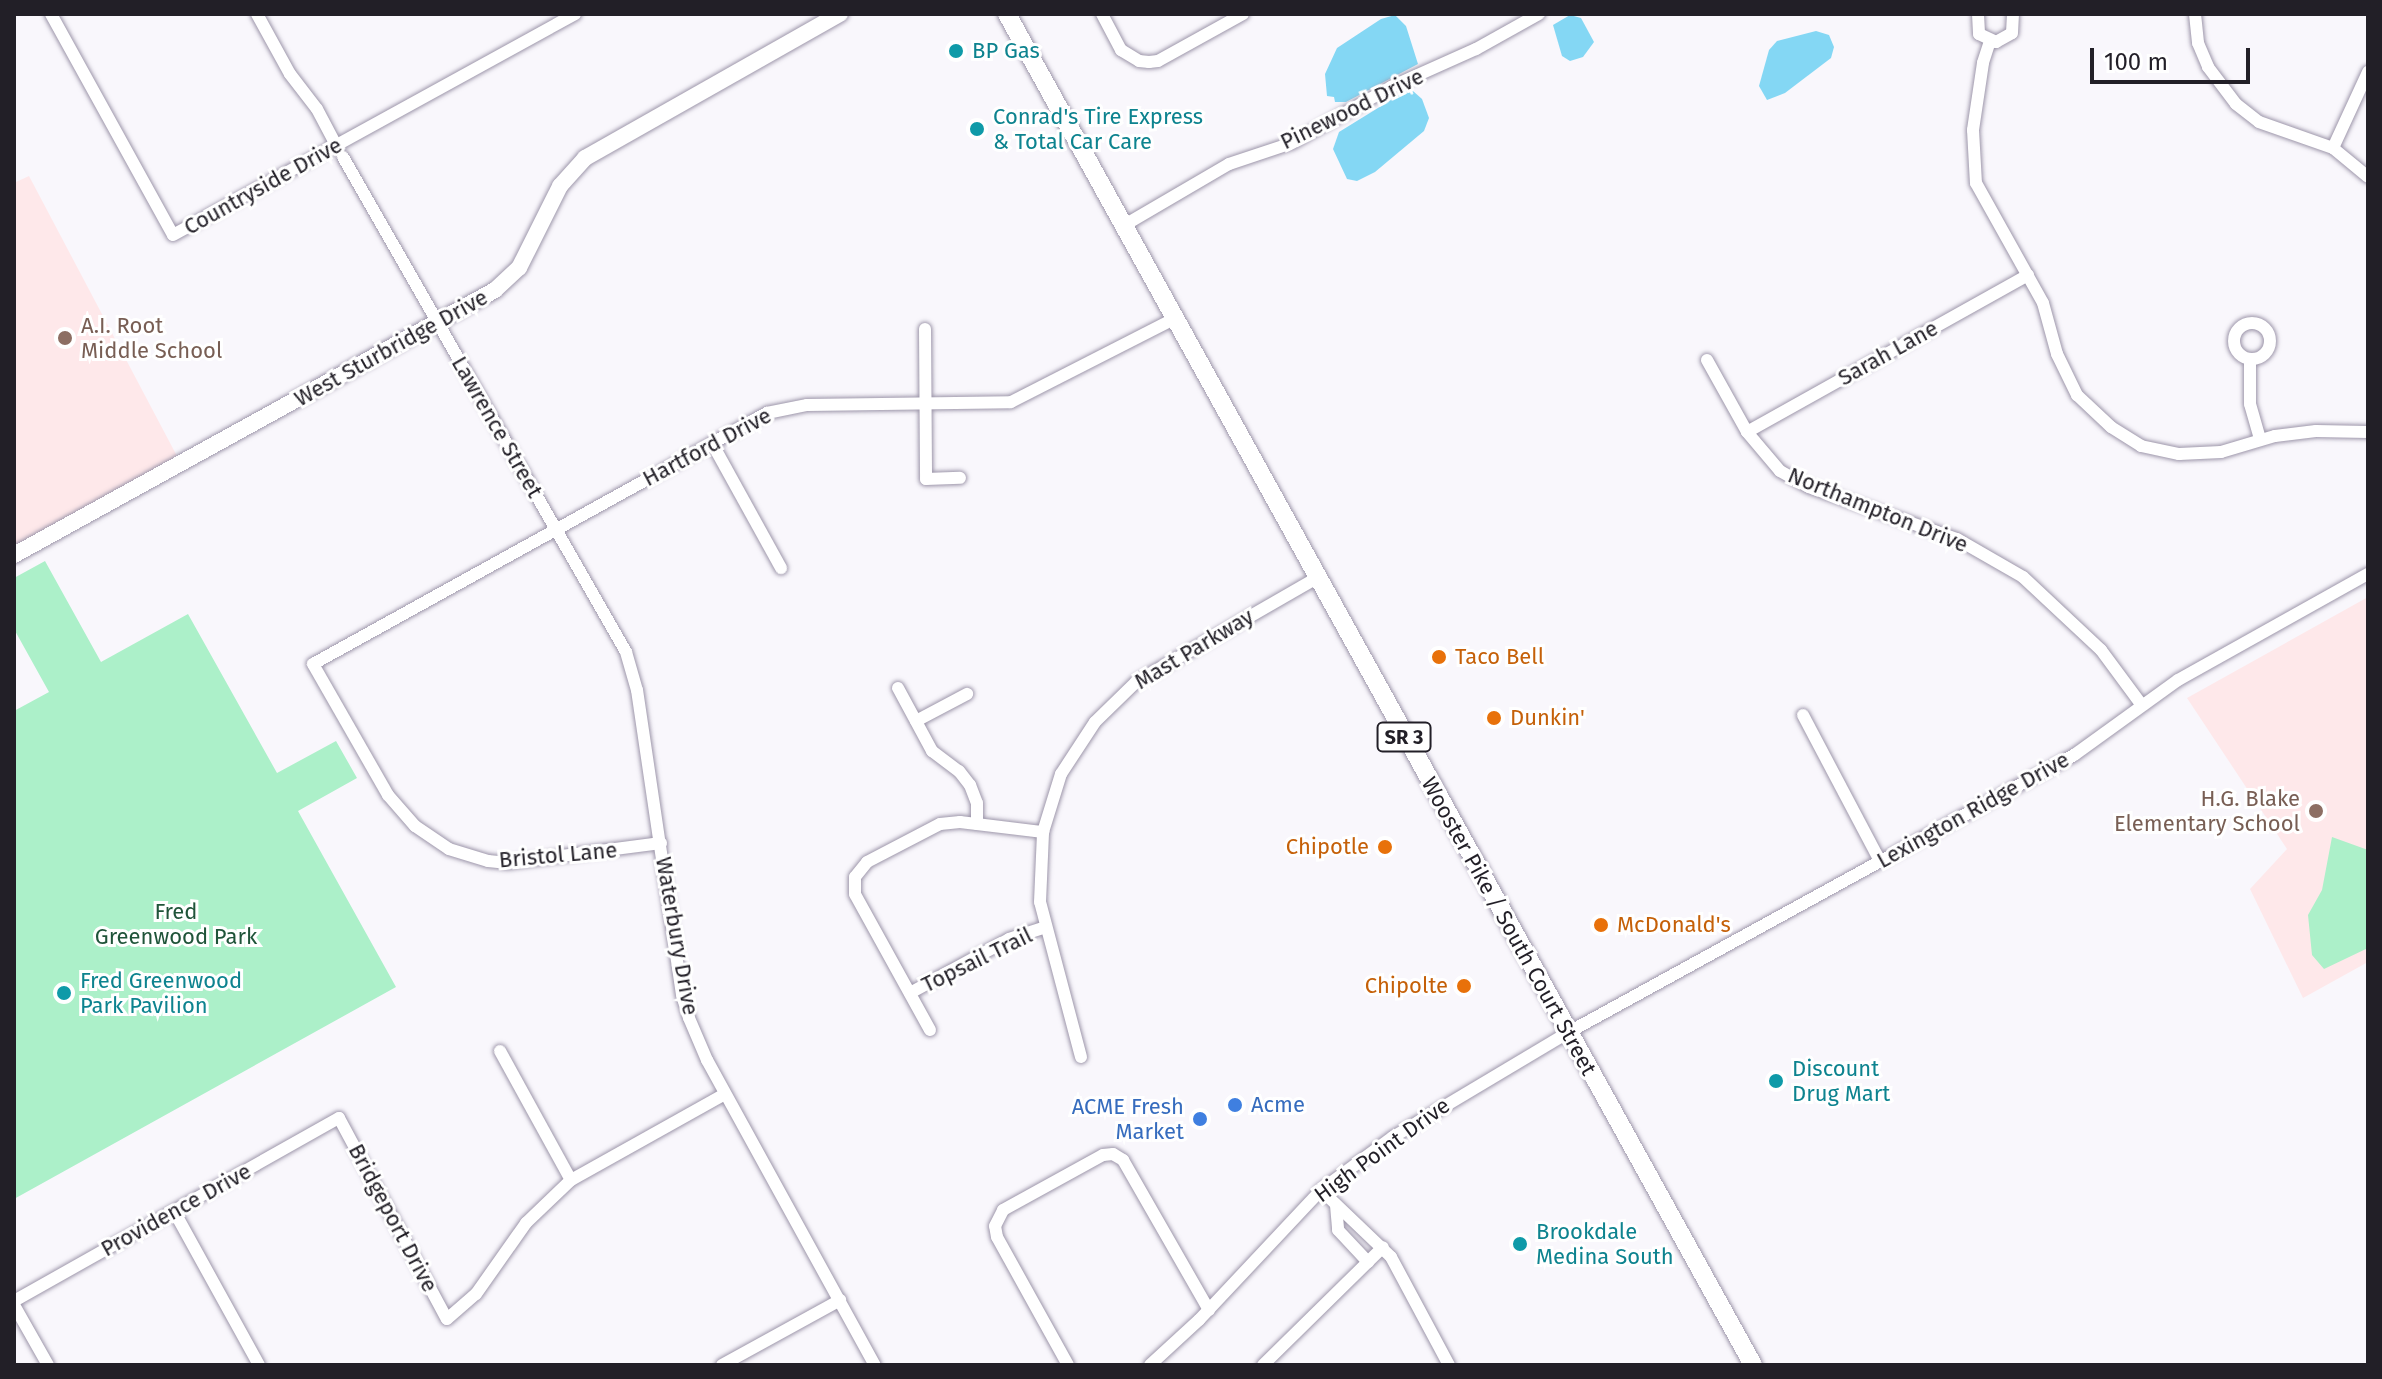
<!DOCTYPE html>
<style>
body{margin:0}
#map{position:relative;width:2382px;height:1379px;overflow:hidden;background:#f9f7fc;font-family:"Fira Sans",sans-serif}
div>[style]{position:absolute}
.education>*{inset:0;background:#fee8ea}
.green>*{inset:0;background:#acf0c9}
.water>*{inset:0;background:#84d7f4}
.roads{filter:drop-shadow(0 0 2px #9d96aa) drop-shadow(0 0 2px #9d96aa)}
.street>*{height:12px;margin:-6px;padding:0 6px;transform-origin:6px;border-radius:6px;background:#fff}
.street>.ring{margin:-6px;padding:0;box-sizing:content-box;background:none;border:12px solid #fff;border-radius:50%}
.secondary>*{height:16px;margin:-8px;padding:0 8px;transform-origin:8px;border-radius:8px;background:#fff}
.primary>*{height:18px;margin:-9px;padding:0 9px;transform-origin:9px;border-radius:9px;background:#fff}
.dots>*{width:22px;height:22px;translate:-50% -50%;box-sizing:border-box;border:4px solid #fff;border-radius:50%}
span{translate:-50% -50%;white-space:nowrap;text-align:center;line-height:1.15;-webkit-text-stroke:6px #fff;paint-order:stroke}
.shield-label span{padding:2px 6px;background:#fff;border:2px solid;border-radius:6px;-webkit-text-stroke-width:0}
.shield-label{font-size:20px;color:#221f27;font-weight:700}
.culture-label{font-size:22px;color:#0d838f}
.left{translate:0 -50%;text-align:left}
.street-label{font-size:22px;color:#221f27}
.education-label{font-size:22px;color:#785e54}
.right{translate:-100% -50%;text-align:right}
.food-label{font-size:22px;color:#c56008}
.park-label{font-size:22px;color:#1f5439}
.shop-label{font-size:22px;color:#366cbe}
.frame{position:absolute;inset:0;border:16px solid #221f27;pointer-events:none}
.scale{position:absolute;left:2090px;top:48px;width:160px;height:36px;box-sizing:border-box;border:4px solid #221f27;border-top:0;padding-left:10px;font-size:24px;line-height:28px;white-space:nowrap;color:#221f27;-webkit-text-stroke:6px #fff;paint-order:stroke}
</style>
<div id="map">
<div class="education">
<i style="clip-path:polygon(29px 176px,178px 458px,14px 546px,14px 202px,16px 182px)"></i>
<i style="clip-path:polygon(2368px 597px,2368px 962px,2303px 998px,2250px 889px,2287px 849px,2187px 698px)"></i>
</div>
<div class="green">
<i style="clip-path:polygon(45px 561px,101px 662px,188px 614px,277px 773px,336px 741px,357px 778px,298px 811px,396px 987px,14px 1199px,14px 711px,49px 692px,14px 629px,14px 578px)"></i>
<i style="clip-path:polygon(2332px 837px,2368px 850px,2368px 948px,2324px 969px,2312px 955px,2308px 915px,2322px 890px)"></i>
</div>
<div class="water">
<i style="clip-path:polygon(1395px 15px,1406px 26px,1418px 64px,1346px 102px,1335px 102px,1334px 97px,1327px 96px,1325px 74px,1337px 48px,1381px 19px)"></i>
<i style="clip-path:polygon(1570px 15px,1581px 18px,1594px 42px,1583px 57px,1570px 61px,1562px 56px,1553px 25px)"></i>
<i style="clip-path:polygon(1816px 31px,1829px 35px,1834px 47px,1831px 58px,1785px 93px,1767px 100px,1759px 86px,1769px 50px,1777px 41px)"></i>
<i style="clip-path:polygon(1413px 91px,1422px 99px,1429px 118px,1424px 131px,1375px 172px,1357px 181px,1347px 179px,1333px 149px,1339px 132px,1399px 95px)"></i>
</div>
<div class="roads">
<div class="street">
<i style="left:51px;top:14px;width:252px;rotate:61.1deg"></i>
<i style="left:173px;top:235px;width:459px;rotate:-28.8deg"></i>
<i style="left:257px;top:14px;width:68px;rotate:61.2deg"></i>
<i style="left:290px;top:74px;width:44px;rotate:52.4deg"></i>
<i style="left:317px;top:109px;width:43px;rotate:62.2deg"></i>
<i style="left:1102px;top:14px;width:41px;rotate:62.2deg"></i>
<i style="left:1121px;top:50px;width:21px;rotate:31deg"></i>
<i style="left:1139px;top:61px;width:10px;rotate:6deg"></i>
<i style="left:1149px;top:62px;width:9px;rotate:-6deg"></i>
<i style="left:1158px;top:61px;width:97px;rotate:-28.9deg"></i>
<i style="left:1978px;top:14px;width:20px;rotate:87deg"></i>
<i style="left:1979px;top:34px;width:19px;rotate:25deg"></i>
<i style="left:1996px;top:42px;width:18px;rotate:-29deg"></i>
<i style="left:2012px;top:33px;width:19px;rotate:-87deg"></i>
<i style="left:2195px;top:14px;width:29px;rotate:84deg"></i>
<i style="left:2198px;top:43px;width:26px;rotate:67deg"></i>
<i style="left:2208px;top:67px;width:46px;rotate:52.9deg"></i>
<i style="left:2236px;top:104px;width:29px;rotate:38deg"></i>
<i style="left:2259px;top:122px;width:78px;rotate:19.4deg"></i>
<i style="left:2333px;top:148px;width:45px;rotate:39.6deg"></i>
<i style="left:1990px;top:41px;width:23px;rotate:108deg"></i>
<i style="left:1983px;top:63px;width:68px;rotate:98.5deg"></i>
<i style="left:1973px;top:130px;width:53px;rotate:86.8deg"></i>
<i style="left:1976px;top:183px;width:137px;rotate:60.8deg"></i>
<i style="left:2043px;top:303px;width:53px;rotate:74.6deg"></i>
<i style="left:2057px;top:354px;width:46px;rotate:64deg"></i>
<i style="left:2077px;top:395px;width:47px;rotate:43.3deg"></i>
<i style="left:2111px;top:427px;width:36px;rotate:32deg"></i>
<i style="left:2141px;top:446px;width:39px;rotate:12deg"></i>
<i style="left:2179px;top:454px;width:42px;rotate:-2.7deg"></i>
<i style="left:2221px;top:452px;width:56px;rotate:-16.5deg"></i>
<i style="left:2275px;top:436px;width:41px;rotate:-7deg"></i>
<i style="left:2316px;top:431px;width:52px;rotate:1.1deg"></i>
<i style="left:2333px;top:148px;width:84px;rotate:-65.3deg"></i>
<i style="left:343px;top:157px;width:570px;rotate:60.24deg"></i>
<i style="left:626px;top:652px;width:40px;rotate:74deg"></i>
<i style="left:637px;top:690px;width:308px;rotate:81.6deg"></i>
<i style="left:682px;top:995px;width:24px;rotate:73deg"></i>
<i style="left:689px;top:1018px;width:46px;rotate:66.8deg"></i>
<i style="left:707px;top:1060px;width:348px;rotate:61.2deg"></i>
<i style="left:1123px;top:226px;width:123px;rotate:-30.3deg"></i>
<i style="left:1229px;top:164px;width:66px;rotate:-18.4deg"></i>
<i style="left:1292px;top:143px;width:114px;rotate:-29.5deg"></i>
<i style="left:1391px;top:87px;width:93px;rotate:-24.1deg"></i>
<i style="left:1476px;top:49px;width:72px;rotate:-29.1deg"></i>
<i class="ring" style="left:2234px;top:323px;width:24px;height:24px"></i>
<i style="left:925px;top:329px;width:150px;rotate:89.6deg"></i>
<i style="left:926px;top:479px;width:34px;rotate:-2deg"></i>
<i style="left:2250px;top:359px;width:45px;rotate:90deg"></i>
<i style="left:2250px;top:404px;width:36px;rotate:74deg"></i>
<i style="left:1707px;top:360px;width:82px;rotate:60.9deg"></i>
<i style="left:1747px;top:432px;width:51px;rotate:49.8deg"></i>
<i style="left:1780px;top:471px;width:33px;rotate:29deg"></i>
<i style="left:1809px;top:487px;width:157px;rotate:19.4deg"></i>
<i style="left:1957px;top:539px;width:76px;rotate:29.9deg"></i>
<i style="left:2023px;top:577px;width:107px;rotate:43.1deg"></i>
<i style="left:2101px;top:650px;width:67px;rotate:53.5deg"></i>
<i style="left:1747px;top:432px;width:322px;rotate:-29.2deg"></i>
<i style="left:712px;top:443px;width:143px;rotate:61.1deg"></i>
<i style="left:898px;top:688px;width:72px;rotate:61.6deg"></i>
<i style="left:932px;top:751px;width:34px;rotate:37deg"></i>
<i style="left:959px;top:771px;width:18px;rotate:52deg"></i>
<i style="left:970px;top:785px;width:19px;rotate:69deg"></i>
<i style="left:977px;top:803px;width:21px;rotate:90deg"></i>
<i style="left:1803px;top:715px;width:165px;rotate:62.2deg"></i>
<i style="left:916px;top:721px;width:58px;rotate:-27.9deg"></i>
<i style="left:661px;top:843px;width:154px;rotate:172.6deg"></i>
<i style="left:508px;top:863px;width:20px;rotate:-174deg"></i>
<i style="left:488px;top:861px;width:41px;rotate:-162.9deg"></i>
<i style="left:449px;top:849px;width:41px;rotate:-145.9deg"></i>
<i style="left:415px;top:826px;width:41px;rotate:-131.1deg"></i>
<i style="left:388px;top:795px;width:151px;rotate:-119.8deg"></i>
<i style="left:313px;top:664px;width:519px;rotate:-28.94deg"></i>
<i style="left:767px;top:413px;width:41px;rotate:-11.3deg"></i>
<i style="left:807px;top:405px;width:204px;rotate:-0.8deg"></i>
<i style="left:1011px;top:402px;width:183px;rotate:-27deg"></i>
<i style="left:910px;top:993px;width:113px;rotate:-28.6deg"></i>
<i style="left:1009px;top:939px;width:38px;rotate:-18deg"></i>
<i style="left:930px;top:1030px;width:155px;rotate:-118.9deg"></i>
<i style="left:855px;top:894px;width:17px;rotate:-90deg"></i>
<i style="left:855px;top:877px;width:19px;rotate:-51deg"></i>
<i style="left:867px;top:862px;width:82px;rotate:-27.5deg"></i>
<i style="left:940px;top:824px;width:20px;rotate:-6deg"></i>
<i style="left:960px;top:822px;width:84px;rotate:6.9deg"></i>
<i style="left:500px;top:1051px;width:147px;rotate:61.2deg"></i>
<i style="left:1081px;top:1057px;width:160px;rotate:-104.8deg"></i>
<i style="left:1040px;top:902px;width:70px;rotate:-87.5deg"></i>
<i style="left:1043px;top:832px;width:61px;rotate:-72.8deg"></i>
<i style="left:1061px;top:774px;width:62px;rotate:-56.8deg"></i>
<i style="left:1095px;top:722px;width:57px;rotate:-44.3deg"></i>
<i style="left:1136px;top:682px;width:209px;rotate:-29.9deg"></i>
<i style="left:1321px;top:1190px;width:97px;rotate:43.7deg"></i>
<i style="left:1391px;top:1257px;width:123px;rotate:61.8deg"></i>
<i style="left:1336px;top:1205px;width:25px;rotate:85deg"></i>
<i style="left:1338px;top:1230px;width:44px;rotate:46.8deg"></i>
<i style="left:174px;top:1211px;width:176px;rotate:61.1deg"></i>
<i style="left:14px;top:1301px;width:373px;rotate:-29.4deg"></i>
<i style="left:339px;top:1118px;width:228px;rotate:61.8deg"></i>
<i style="left:447px;top:1319px;width:38px;rotate:-41deg"></i>
<i style="left:476px;top:1294px;width:87px;rotate:-54.8deg"></i>
<i style="left:526px;top:1223px;width:62px;rotate:-43.7deg"></i>
<i style="left:571px;top:1180px;width:176px;rotate:-29.2deg"></i>
<i style="left:14px;top:1305px;width:69px;rotate:60.5deg"></i>
<i style="left:722px;top:1365px;width:135px;rotate:-28.8deg"></i>
<i style="left:1068px;top:1365px;width:146px;rotate:-119deg"></i>
<i style="left:997px;top:1237px;width:11px;rotate:-100deg"></i>
<i style="left:995px;top:1226px;width:18px;rotate:-63deg"></i>
<i style="left:1003px;top:1210px;width:114px;rotate:-28.8deg"></i>
<i style="left:1103px;top:1155px;width:10px;rotate:-6deg"></i>
<i style="left:1113px;top:1154px;width:12px;rotate:31deg"></i>
<i style="left:1123px;top:1160px;width:173px;rotate:60.2deg"></i>
<i style="left:1150px;top:1365px;width:67px;rotate:-42.6deg"></i>
<i style="left:1199px;top:1320px;width:178px;rotate:-46.8deg"></i>
<i style="left:1321px;top:1190px;width:89px;rotate:-36.4deg"></i>
<i style="left:1393px;top:1137px;width:205px;rotate:-30.8deg"></i>
<i style="left:1569px;top:1032px;width:576px;rotate:-28.75deg"></i>
<i style="left:2074px;top:755px;width:128px;rotate:-35.8deg"></i>
<i style="left:2178px;top:680px;width:218px;rotate:-29.2deg"></i>
<i style="left:1263px;top:1365px;width:168px;rotate:-44.5deg"></i>
</div>
<div class="secondary">
<i style="left:14px;top:555px;width:549px;rotate:-28.85deg"></i>
<i style="left:495px;top:290px;width:33px;rotate:-43deg"></i>
<i style="left:519px;top:268px;width:92px;rotate:-63.4deg"></i>
<i style="left:560px;top:186px;width:38px;rotate:-48deg"></i>
<i style="left:585px;top:158px;width:293px;rotate:-29.5deg"></i>
</div>
<div class="primary">
<i style="left:1007px;top:14px;width:1543px;rotate:61.09deg"></i>
</div>
</div>
<div class="dots">
<i style="left:956px;top:51px;background:#0f9aa8"></i>
<i style="left:977px;top:129px;background:#0f9aa8"></i>
<i style="left:65px;top:338px;background:#8d6e63"></i>
<i style="left:1439px;top:657px;background:#e8710a"></i>
<i style="left:1494px;top:718px;background:#e8710a"></i>
<i style="left:2316px;top:811px;background:#8d6e63"></i>
<i style="left:1385px;top:847px;background:#e8710a"></i>
<i style="left:1601px;top:925px;background:#e8710a"></i>
<i style="left:1464px;top:986px;background:#e8710a"></i>
<i style="left:64px;top:993px;background:#0f9aa8"></i>
<i style="left:1776px;top:1081px;background:#0f9aa8"></i>
<i style="left:1235px;top:1105px;background:#3f7fe0"></i>
<i style="left:1200px;top:1119px;background:#3f7fe0"></i>
<i style="left:1520px;top:1244px;background:#0f9aa8"></i>
</div>
<div class="shield-label">
<span style="left:1404px;top:737px">SR 3</span>
</div>
<div class="culture-label">
<span class="left" style="left:972px;top:51px">BP Gas</span>
<span class="left" style="left:993px;top:129px">Conrad's Tire Express<br>&amp; Total Car Care</span>
<span class="left" style="left:80px;top:993px">Fred Greenwood<br>Park Pavilion</span>
<span class="left" style="left:1792px;top:1081px">Discount<br>Drug Mart</span>
<span class="left" style="left:1536px;top:1244px">Brookdale<br>Medina South</span>
</div>
<div class="street-label">
<span style="left:1352px;top:109px;rotate:-26deg">Pinewood Drive</span>
<span style="left:263px;top:186px;rotate:-29deg">Countryside Drive</span>
<span style="left:391px;top:348px;rotate:-29deg">West Sturbridge Drive</span>
<span style="left:1888px;top:353px;rotate:-29deg">Sarah Lane</span>
<span style="left:497px;top:427px;rotate:60deg">Lawrence Street</span>
<span style="left:707px;top:447px;rotate:-28deg">Hartford Drive</span>
<span style="left:1878px;top:510px;rotate:22deg">Northampton Drive</span>
<span style="left:1194px;top:649px;rotate:-31deg">Mast Parkway</span>
<span style="left:1973px;top:810px;rotate:-29deg">Lexington Ridge Drive</span>
<span style="left:558px;top:855px;rotate:-5deg">Bristol Lane</span>
<span style="left:1509px;top:926px;rotate:61deg">Wooster Pike / South Court Street</span>
<span style="left:677px;top:936px;rotate:80deg">Waterbury Drive</span>
<span style="left:977px;top:960px;rotate:-26deg">Topsail Trail</span>
<span style="left:1382px;top:1150px;rotate:-36deg">High Point Drive</span>
<span style="left:176px;top:1210px;rotate:-29deg">Providence Drive</span>
<span style="left:393px;top:1218px;rotate:62deg">Bridgeport Drive</span>
</div>
<div class="education-label">
<span class="left" style="left:81px;top:338px">A.I. Root<br>Middle School</span>
<span class="right" style="left:2300px;top:811px">H.G. Blake<br>Elementary School</span>
</div>
<div class="food-label">
<span class="left" style="left:1455px;top:657px">Taco Bell</span>
<span class="left" style="left:1510px;top:718px">Dunkin'</span>
<span class="right" style="left:1369px;top:847px">Chipotle</span>
<span class="left" style="left:1617px;top:925px">McDonald's</span>
<span class="right" style="left:1448px;top:986px">Chipolte</span>
</div>
<div class="park-label">
<span style="left:176px;top:924px">Fred<br>Greenwood Park</span>
</div>
<div class="shop-label">
<span class="left" style="left:1251px;top:1105px">Acme</span>
<span class="right" style="left:1184px;top:1119px">ACME Fresh<br>Market</span>
</div>
<div class="frame"></div>
<div class="scale">100 m</div>
</div>
